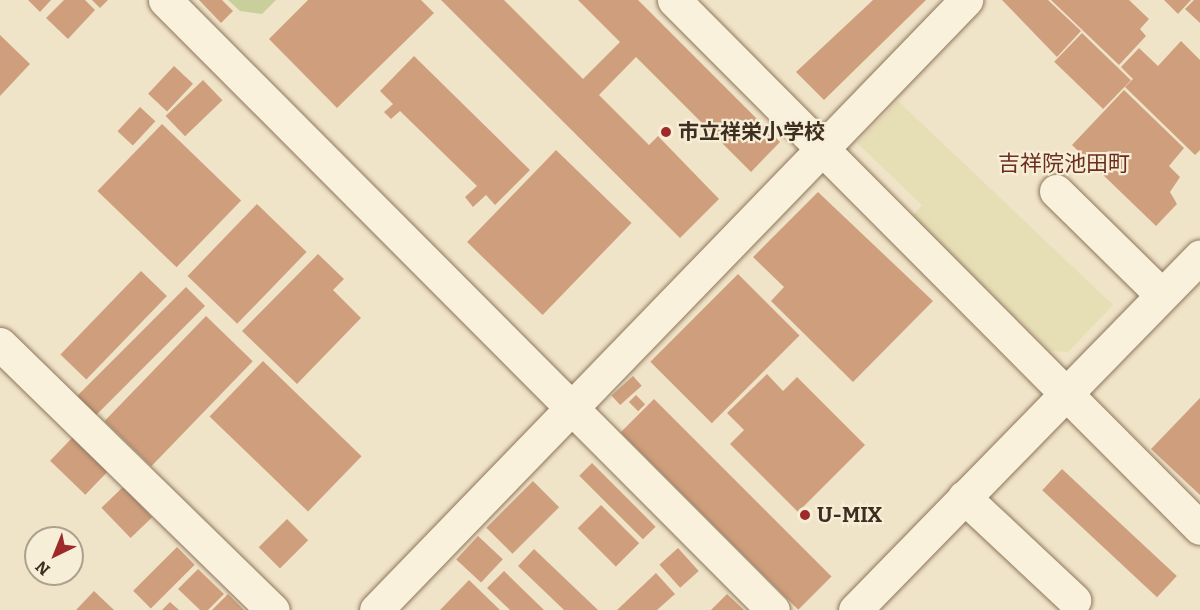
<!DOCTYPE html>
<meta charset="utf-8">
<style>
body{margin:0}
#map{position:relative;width:1200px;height:610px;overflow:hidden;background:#f0e4c8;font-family:Bitter,"Noto Sans JP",serif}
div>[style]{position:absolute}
.farmland>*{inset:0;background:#e6deb5}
.green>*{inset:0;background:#c9cf9b}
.building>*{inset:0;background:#cf9f7d;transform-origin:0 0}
.roads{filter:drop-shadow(0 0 2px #8d765c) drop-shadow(0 0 2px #8d765c)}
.minor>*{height:33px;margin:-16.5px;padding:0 16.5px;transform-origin:16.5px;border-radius:16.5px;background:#faf1dc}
.dots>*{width:16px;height:16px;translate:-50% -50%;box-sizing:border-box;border:3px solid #f7eed8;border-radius:50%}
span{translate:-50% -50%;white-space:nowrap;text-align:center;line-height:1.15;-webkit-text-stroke:4.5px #f7eed8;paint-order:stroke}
.poi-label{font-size:21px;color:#3d2e20;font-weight:700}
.left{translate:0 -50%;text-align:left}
.neighbourhood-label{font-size:22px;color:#6b2e1e}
.north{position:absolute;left:24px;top:526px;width:60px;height:60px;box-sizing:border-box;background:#f7eed8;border:2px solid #ada18e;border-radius:50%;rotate:223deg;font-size:16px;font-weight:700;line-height:24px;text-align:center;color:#3d2e20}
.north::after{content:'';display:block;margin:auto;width:21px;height:27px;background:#9e2a2b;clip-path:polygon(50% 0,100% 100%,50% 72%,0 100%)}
</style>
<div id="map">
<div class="farmland">
<i style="clip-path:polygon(898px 101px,1113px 305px,1068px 352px,1050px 351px,913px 215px,922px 205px,857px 143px)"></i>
</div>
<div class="green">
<i style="clip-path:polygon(228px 0,276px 0,262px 14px,240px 11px)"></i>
</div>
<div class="building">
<i style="clip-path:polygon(28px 0,51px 0,40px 12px)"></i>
<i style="clip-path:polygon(64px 0,85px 0,95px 10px,68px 39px,46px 18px)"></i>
<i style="clip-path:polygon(92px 0,108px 0,100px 8px)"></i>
<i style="clip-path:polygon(199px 0,222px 0,233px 11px,221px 23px)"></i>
<i style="clip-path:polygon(308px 0,421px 0,434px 13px,337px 108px,269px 39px)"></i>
<i style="clip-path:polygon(441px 0,504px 0,583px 79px,620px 42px,578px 0,638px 0,780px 142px,751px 172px,636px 57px,599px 95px,649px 145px,658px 136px,719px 199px,680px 238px)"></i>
<i style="clip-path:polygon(873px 0,926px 0,824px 100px,796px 72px)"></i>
<i style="clip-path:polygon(1002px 0,1048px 0,1081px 31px,1057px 57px)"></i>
<i style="clip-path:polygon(1051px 0,1129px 0,1149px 19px,1140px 29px,1146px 36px,1119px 65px)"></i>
<i style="clip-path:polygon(1164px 0,1191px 0,1178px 14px)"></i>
<i style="clip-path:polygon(1194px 0,1200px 0,1200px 23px,1185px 9px)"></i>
<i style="left:1082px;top:33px;width:68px;height:40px;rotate:44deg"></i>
<i style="clip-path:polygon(0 35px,30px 64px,0 96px)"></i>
<i style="clip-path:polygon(1181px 41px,1200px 60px,1200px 150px,1195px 155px,1125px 87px,1133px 79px,1121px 67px,1139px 48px,1158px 66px)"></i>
<i style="clip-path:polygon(414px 56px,530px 170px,495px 205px,486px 195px,473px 207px,465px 197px,477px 186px,400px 111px,391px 119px,384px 112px,393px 104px,380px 91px)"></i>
<i style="left:174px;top:66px;width:26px;height:38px;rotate:43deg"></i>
<i style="left:203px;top:80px;width:28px;height:52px;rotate:46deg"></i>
<i style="clip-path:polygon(1124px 90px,1184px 148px,1169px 166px,1180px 177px,1170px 192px,1177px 204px,1156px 226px,1072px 145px)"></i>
<i style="left:140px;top:107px;width:21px;height:33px;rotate:43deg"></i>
<i style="left:162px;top:124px;width:110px;height:93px;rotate:44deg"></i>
<i style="left:556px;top:150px;width:105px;height:128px;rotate:44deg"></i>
<i style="clip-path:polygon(818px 192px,933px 301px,853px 382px,771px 301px,784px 287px,753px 257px)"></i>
<i style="left:257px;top:204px;width:69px;height:100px;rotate:44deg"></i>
<i style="clip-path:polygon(318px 254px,344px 279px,333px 290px,361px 318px,297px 384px,242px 331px)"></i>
<i style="left:141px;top:271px;width:36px;height:116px;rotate:44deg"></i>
<i style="left:738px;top:274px;width:87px;height:124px;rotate:45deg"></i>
<i style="left:186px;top:287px;width:27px;height:154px;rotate:45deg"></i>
<i style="left:206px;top:316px;width:65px;height:146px;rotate:44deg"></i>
<i style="left:263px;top:361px;width:137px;height:77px;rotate:44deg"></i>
<i style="clip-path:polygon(767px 374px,783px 391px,797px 377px,865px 445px,798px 512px,730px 444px,744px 430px,727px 413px)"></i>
<i style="left:633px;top:376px;width:13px;height:29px;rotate:48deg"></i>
<i style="left:636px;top:395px;width:13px;height:10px;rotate:45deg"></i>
<i style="clip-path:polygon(1200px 398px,1200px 495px,1151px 449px)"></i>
<i style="left:654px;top:399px;width:251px;height:47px;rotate:45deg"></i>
<i style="left:73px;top:437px;width:49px;height:33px;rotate:44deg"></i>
<i style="left:592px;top:463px;width:90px;height:18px;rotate:45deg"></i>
<i style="left:1062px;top:469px;width:157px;height:29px;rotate:43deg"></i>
<i style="left:533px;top:481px;width:37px;height:66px;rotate:45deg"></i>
<i style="left:123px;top:487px;width:42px;height:30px;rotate:46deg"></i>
<i style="left:601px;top:505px;width:54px;height:33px;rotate:45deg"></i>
<i style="left:287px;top:519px;width:30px;height:40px;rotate:45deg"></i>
<i style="left:478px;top:536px;width:34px;height:32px;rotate:43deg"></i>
<i style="left:177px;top:547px;width:25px;height:62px;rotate:45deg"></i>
<i style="left:678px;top:548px;width:31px;height:25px;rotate:48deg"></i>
<i style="clip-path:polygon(534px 549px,598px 610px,564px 610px,518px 566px)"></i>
<i style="clip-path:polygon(198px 569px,224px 594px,208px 610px,200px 610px,178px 589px)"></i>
<i style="clip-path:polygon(504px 571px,544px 610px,510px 610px,487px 588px)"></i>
<i style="clip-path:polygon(656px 573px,675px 594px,657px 610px,617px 610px)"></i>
<i style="clip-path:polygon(469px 580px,500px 610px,440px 610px)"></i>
<i style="clip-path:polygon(94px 591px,114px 610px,76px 610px)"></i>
<i style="clip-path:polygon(228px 594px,244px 610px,212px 610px)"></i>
<i style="clip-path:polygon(727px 594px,744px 610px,711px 610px)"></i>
<i style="clip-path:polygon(170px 602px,179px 610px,162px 610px)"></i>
</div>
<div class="roads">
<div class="minor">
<i style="left:165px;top:0;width:861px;rotate:45.09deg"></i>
<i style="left:674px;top:0;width:745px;rotate:45.11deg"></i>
<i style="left:1056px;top:191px;width:148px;rotate:44.5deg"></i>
<i style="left:0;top:344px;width:381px;rotate:44.3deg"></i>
<i style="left:964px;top:497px;width:151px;rotate:43.1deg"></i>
<i style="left:376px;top:610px;width:849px;rotate:-45.95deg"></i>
<i style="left:855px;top:610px;width:494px;rotate:-45.7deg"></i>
</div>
</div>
<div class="dots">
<i style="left:666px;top:132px;background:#9e2a2b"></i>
<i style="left:805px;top:515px;background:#9e2a2b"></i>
</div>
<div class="poi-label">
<span class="left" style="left:678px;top:132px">市立祥栄小学校</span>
<span class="left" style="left:817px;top:515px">U-MIX</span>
</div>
<div class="neighbourhood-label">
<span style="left:1064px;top:164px">吉祥院池田町</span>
</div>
<div class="north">N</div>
</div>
